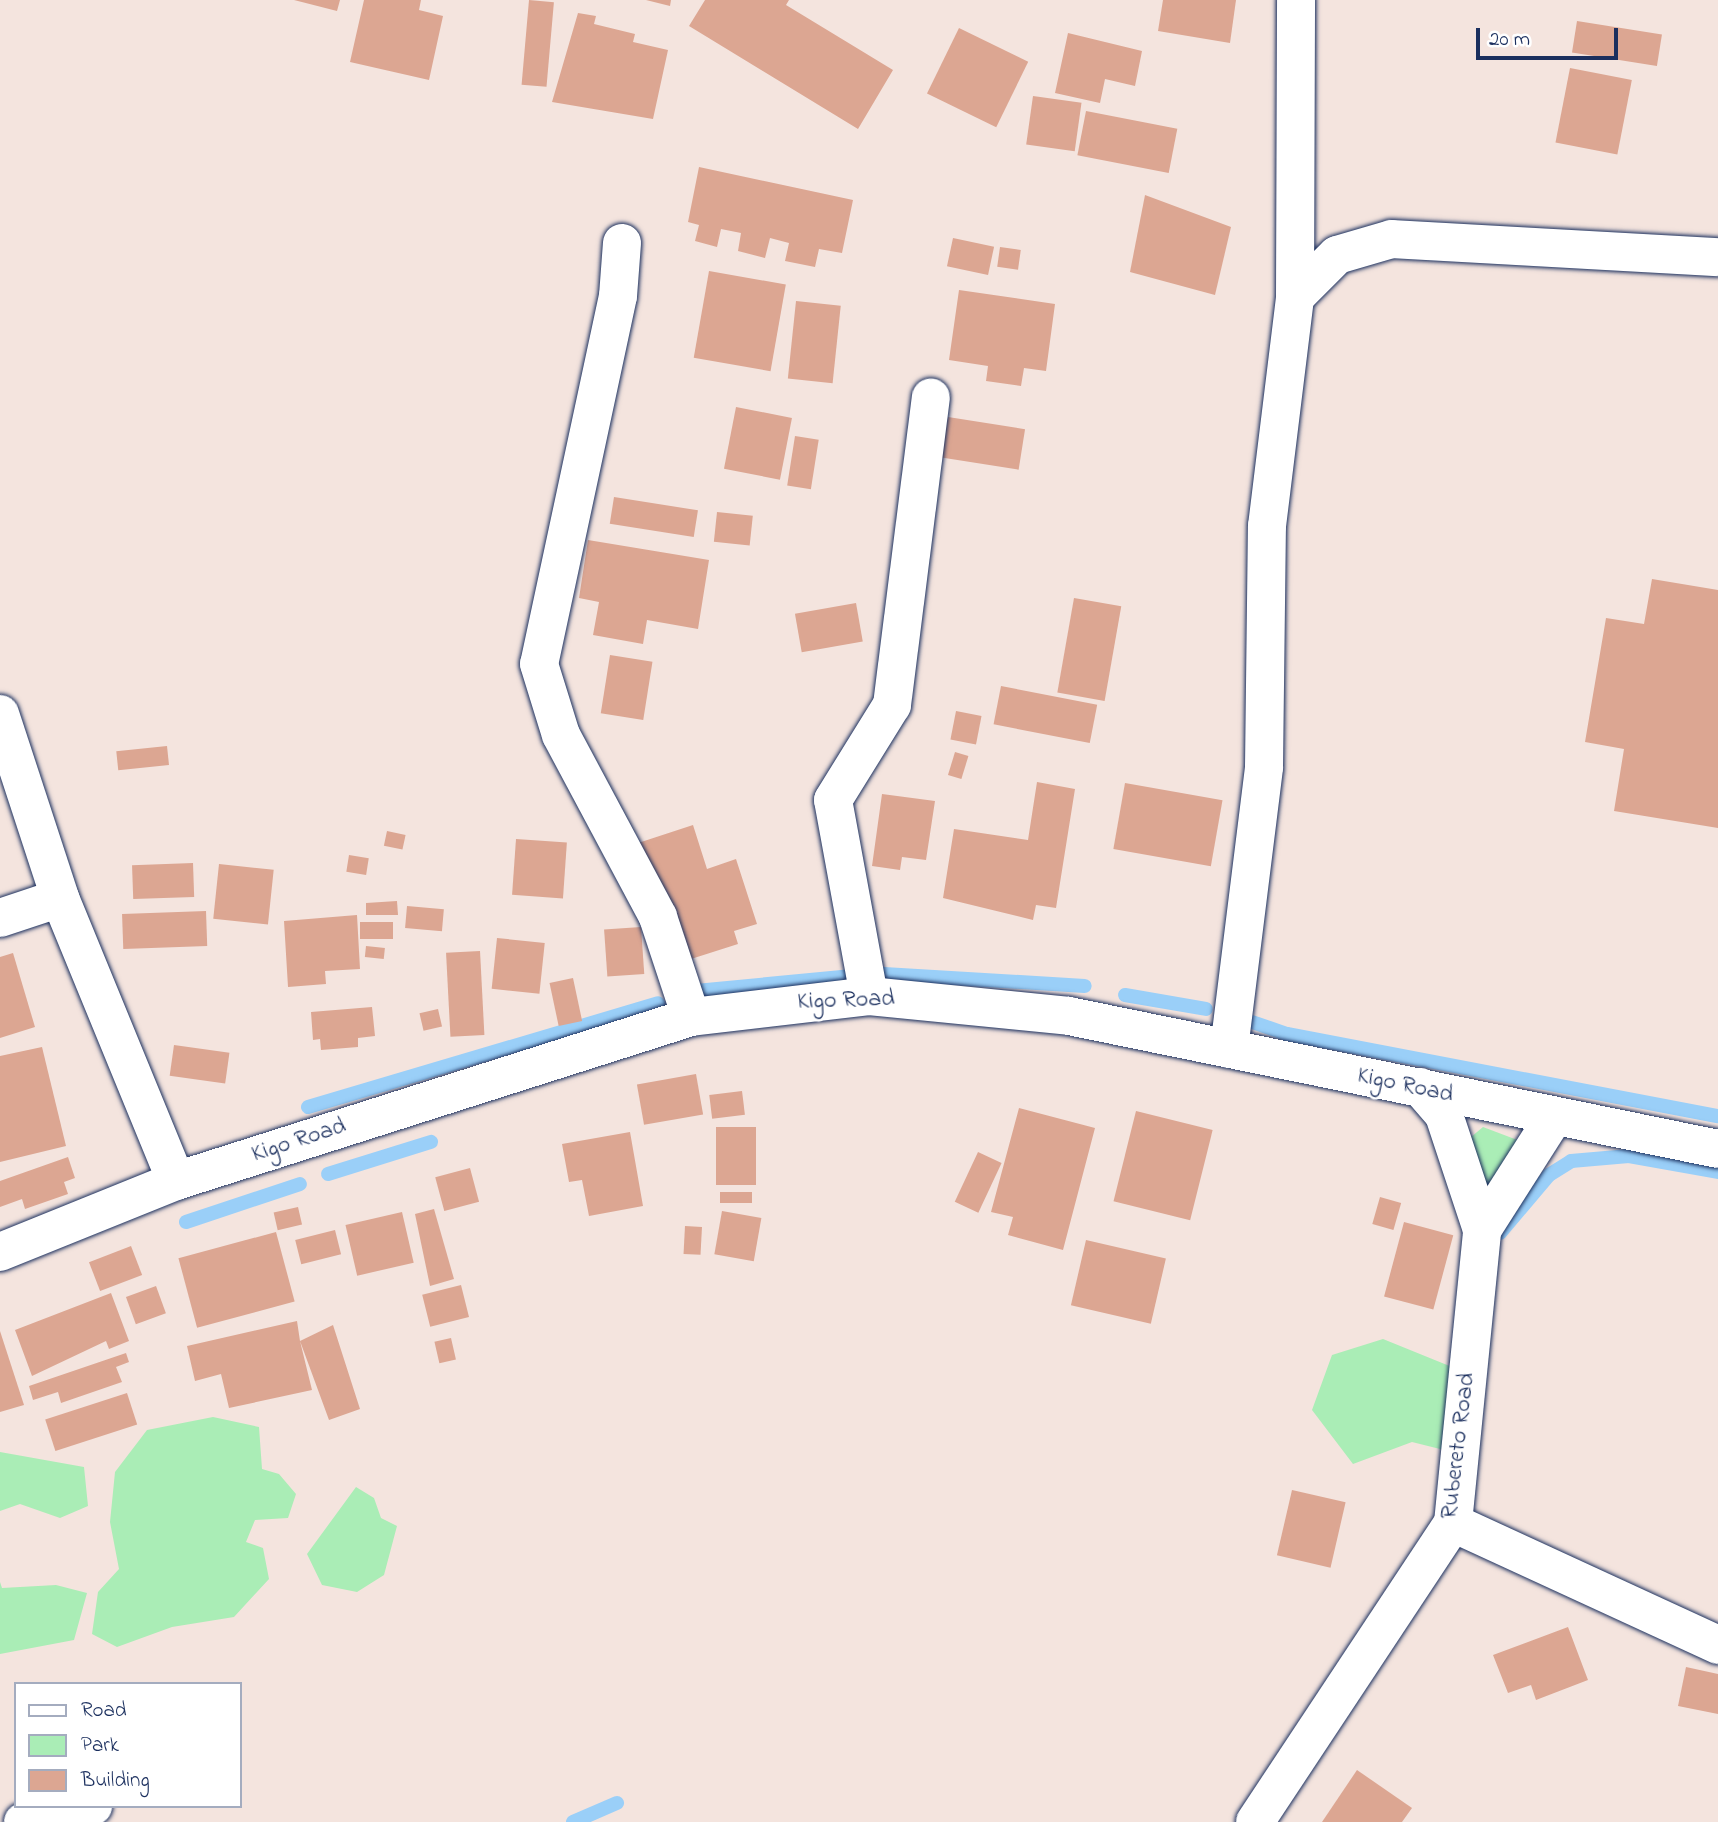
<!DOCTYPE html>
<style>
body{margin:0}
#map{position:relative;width:1718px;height:1822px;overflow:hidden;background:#f4e4de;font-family:"Indie Flower",sans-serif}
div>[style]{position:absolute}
.green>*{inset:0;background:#aaedb6}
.stream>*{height:14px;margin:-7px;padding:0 7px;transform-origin:7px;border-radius:7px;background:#9acff8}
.building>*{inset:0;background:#dca692;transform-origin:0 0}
.roads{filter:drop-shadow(0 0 2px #1b2f5e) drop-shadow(0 0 2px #1b2f5e)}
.street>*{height:38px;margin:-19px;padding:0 19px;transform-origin:19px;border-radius:19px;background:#fff}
.secondary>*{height:38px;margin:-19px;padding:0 19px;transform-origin:19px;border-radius:19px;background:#fff}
span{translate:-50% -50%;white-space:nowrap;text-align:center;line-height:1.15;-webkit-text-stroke:5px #fff;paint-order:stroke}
.street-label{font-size:24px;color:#1b2f5e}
.legend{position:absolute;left:14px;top:1682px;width:228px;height:126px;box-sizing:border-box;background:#fff;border:2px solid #a4acbf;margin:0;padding:9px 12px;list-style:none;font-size:21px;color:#1b2f5e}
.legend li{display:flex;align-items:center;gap:14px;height:35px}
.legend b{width:35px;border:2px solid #a4acbf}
.scale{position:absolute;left:1476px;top:28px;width:142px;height:32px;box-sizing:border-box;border:4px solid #1b2f5e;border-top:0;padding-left:9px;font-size:21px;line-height:24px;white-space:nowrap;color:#1b2f5e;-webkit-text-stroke:5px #fff;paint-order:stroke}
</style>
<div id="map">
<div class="green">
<i style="clip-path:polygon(1483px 1127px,1531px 1145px,1484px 1208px,1471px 1137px)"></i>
<i style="clip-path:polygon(1383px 1339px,1452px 1367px,1444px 1450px,1412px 1442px,1353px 1464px,1312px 1410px,1332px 1355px)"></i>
<i style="clip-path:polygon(213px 1417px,259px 1427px,262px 1469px,279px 1474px,296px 1494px,288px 1518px,255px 1520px,246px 1542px,263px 1548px,269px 1579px,234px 1617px,172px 1627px,117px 1647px,92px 1634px,98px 1592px,119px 1569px,110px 1522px,115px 1472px,147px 1430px)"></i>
<i style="clip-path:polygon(0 1452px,84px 1467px,88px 1506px,60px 1518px,20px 1504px,0 1511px)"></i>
<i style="clip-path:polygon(356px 1487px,374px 1498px,381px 1518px,397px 1526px,384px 1575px,357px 1592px,322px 1585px,307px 1554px)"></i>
<i style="clip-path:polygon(0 1582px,2px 1588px,56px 1585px,87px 1593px,74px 1640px,0 1654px)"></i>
</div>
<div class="stream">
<i style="left:884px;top:974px;width:201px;rotate:3.4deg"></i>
<i style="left:696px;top:991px;width:157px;rotate:-5.5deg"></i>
<i style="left:1125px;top:995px;width:82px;rotate:9.8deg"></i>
<i style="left:1252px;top:1022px;width:37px;rotate:19deg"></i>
<i style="left:1287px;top:1034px;width:439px;rotate:10.8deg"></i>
<i style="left:308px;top:1107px;width:365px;rotate:-16.5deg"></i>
<i style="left:328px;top:1174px;width:108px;rotate:-17.3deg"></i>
<i style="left:186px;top:1222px;width:120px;rotate:-18.4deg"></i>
<i style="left:1500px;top:1233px;width:76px;rotate:-49.8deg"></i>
<i style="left:1549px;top:1175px;width:26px;rotate:-32deg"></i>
<i style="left:1571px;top:1161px;width:58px;rotate:-4.9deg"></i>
<i style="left:1629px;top:1156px;width:90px;rotate:10.2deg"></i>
<i style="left:573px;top:1822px;width:48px;rotate:-23.4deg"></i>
</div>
<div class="building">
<i style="clip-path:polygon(294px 0,340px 0,337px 11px)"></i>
<i style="clip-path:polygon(364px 0,421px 0,419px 10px,443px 16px,429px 80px,350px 62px)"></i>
<i style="left:529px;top:0;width:25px;height:85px;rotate:5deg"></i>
<i style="clip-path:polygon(646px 0,671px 0,670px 6px)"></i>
<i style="clip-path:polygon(705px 0,789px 0,786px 5px,893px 70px,858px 129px,689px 26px)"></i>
<i style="clip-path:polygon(1163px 0,1236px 0,1230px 43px,1158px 31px)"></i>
<i style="clip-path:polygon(578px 13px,596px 16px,594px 24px,635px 34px,633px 42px,668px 50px,653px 119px,552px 102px)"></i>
<i style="left:1577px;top:21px;width:86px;height:32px;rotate:9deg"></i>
<i style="left:959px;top:28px;width:77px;height:73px;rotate:26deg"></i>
<i style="clip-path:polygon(1068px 33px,1142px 51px,1135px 86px,1105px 79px,1100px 103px,1055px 93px)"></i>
<i style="left:1570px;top:68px;width:63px;height:76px;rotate:11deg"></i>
<i style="left:1033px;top:96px;width:49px;height:49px;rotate:8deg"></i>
<i style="left:1086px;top:111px;width:93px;height:45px;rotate:11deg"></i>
<i style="clip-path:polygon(699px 167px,853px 200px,842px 253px,819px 249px,815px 267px,785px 261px,789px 243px,770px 238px,765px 258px,738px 251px,741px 233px,721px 229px,717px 247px,695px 241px,699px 225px,688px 222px)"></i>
<i style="clip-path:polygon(1145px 195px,1231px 227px,1215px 295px,1130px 272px)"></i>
<i style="left:953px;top:238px;width:42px;height:29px;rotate:12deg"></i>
<i style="left:1000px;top:247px;width:21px;height:20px;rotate:8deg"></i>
<i style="left:709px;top:271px;width:78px;height:88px;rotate:10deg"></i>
<i style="clip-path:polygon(959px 290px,1055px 304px,1046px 371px,1024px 368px,1021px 386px,986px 381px,988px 366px,949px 360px)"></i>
<i style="left:796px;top:301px;width:45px;height:78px;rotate:6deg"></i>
<i style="left:736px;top:407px;width:57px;height:63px;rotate:11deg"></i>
<i style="left:948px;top:417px;width:78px;height:41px;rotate:9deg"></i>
<i style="left:795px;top:436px;width:24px;height:50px;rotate:9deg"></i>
<i style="left:614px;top:497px;width:85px;height:27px;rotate:9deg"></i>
<i style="left:717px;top:512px;width:36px;height:30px;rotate:6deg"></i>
<i style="clip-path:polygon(588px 540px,709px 560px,698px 629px,647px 620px,643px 644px,593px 635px,599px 602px,579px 598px)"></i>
<i style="clip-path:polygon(1652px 579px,1718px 590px,1718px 828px,1614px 811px,1624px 749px,1585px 742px,1606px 618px,1644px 624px)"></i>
<i style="left:1074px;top:598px;width:48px;height:96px;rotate:10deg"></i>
<i style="left:856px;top:603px;width:39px;height:62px;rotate:80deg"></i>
<i style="left:610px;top:655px;width:43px;height:59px;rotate:9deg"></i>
<i style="left:1001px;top:686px;width:98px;height:39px;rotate:11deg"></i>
<i style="left:956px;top:711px;width:26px;height:29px;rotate:11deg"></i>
<i style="left:167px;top:746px;width:19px;height:51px;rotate:84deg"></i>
<i style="left:955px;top:752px;width:14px;height:24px;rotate:17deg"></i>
<i style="clip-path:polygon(1037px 782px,1075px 789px,1056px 908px,1036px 905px,1033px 920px,943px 898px,954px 829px,1028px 840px)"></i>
<i style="left:1125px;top:783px;width:99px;height:67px;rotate:10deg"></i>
<i style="clip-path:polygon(882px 794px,935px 801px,926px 860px,902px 857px,900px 870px,872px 866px)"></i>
<i style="clip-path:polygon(693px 825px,707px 869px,736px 859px,757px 924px,734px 931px,738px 944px,691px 959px,632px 845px)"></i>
<i style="left:387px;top:831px;width:19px;height:15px;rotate:12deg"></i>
<i style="left:516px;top:839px;width:51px;height:56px;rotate:4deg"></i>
<i style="left:349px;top:855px;width:20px;height:17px;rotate:9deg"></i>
<i style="left:193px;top:863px;width:34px;height:61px;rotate:88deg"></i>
<i style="left:219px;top:864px;width:55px;height:55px;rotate:6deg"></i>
<i style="clip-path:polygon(397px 901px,398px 915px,366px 915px,366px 903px)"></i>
<i style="left:407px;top:906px;width:37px;height:22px;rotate:5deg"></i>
<i style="left:206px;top:911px;width:35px;height:84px;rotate:88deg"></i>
<i style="clip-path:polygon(357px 915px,360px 969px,325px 971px,326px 984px,288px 987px,284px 921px)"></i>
<i style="left:393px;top:922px;width:17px;height:33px;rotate:90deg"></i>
<i style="left:641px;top:927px;width:47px;height:37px;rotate:86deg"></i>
<i style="left:497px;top:938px;width:48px;height:51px;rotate:6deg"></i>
<i style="left:366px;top:946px;width:19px;height:11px;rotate:6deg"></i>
<i style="left:480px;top:951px;width:84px;height:34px;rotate:87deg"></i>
<i style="clip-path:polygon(13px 953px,35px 1027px,0 1038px,0 957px)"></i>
<i style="left:573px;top:978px;width:44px;height:24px;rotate:78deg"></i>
<i style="clip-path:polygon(372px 1007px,375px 1036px,358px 1038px,358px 1047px,321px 1050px,320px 1039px,313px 1040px,311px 1012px)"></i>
<i style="left:438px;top:1009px;width:18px;height:19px;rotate:77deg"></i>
<i style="left:174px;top:1045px;width:56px;height:31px;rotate:8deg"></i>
<i style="clip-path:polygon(42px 1047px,66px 1146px,0 1162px,0 1056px)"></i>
<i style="left:696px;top:1074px;width:41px;height:60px;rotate:80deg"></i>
<i style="left:742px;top:1091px;width:24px;height:33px;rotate:83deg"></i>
<i style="clip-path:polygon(1019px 1108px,1095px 1128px,1063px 1250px,1008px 1235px,1013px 1217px,991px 1212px)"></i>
<i style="left:1136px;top:1111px;width:79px;height:93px;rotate:14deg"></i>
<i style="left:716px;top:1127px;width:40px;height:58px"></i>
<i style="clip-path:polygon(630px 1132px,643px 1206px,589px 1216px,582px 1180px,569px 1182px,562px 1144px)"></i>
<i style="left:978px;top:1152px;width:26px;height:55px;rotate:25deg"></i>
<i style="clip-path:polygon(68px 1157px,75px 1178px,64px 1182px,68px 1194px,25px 1209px,22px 1199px,0 1207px,0 1181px)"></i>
<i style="left:470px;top:1168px;width:35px;height:36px;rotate:75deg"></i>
<i style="left:752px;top:1192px;width:11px;height:32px;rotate:90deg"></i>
<i style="left:1380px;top:1197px;width:22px;height:28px;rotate:16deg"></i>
<i style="left:298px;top:1207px;width:18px;height:25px;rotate:77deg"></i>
<i style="clip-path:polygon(434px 1209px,454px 1279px,430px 1286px,415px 1214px)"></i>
<i style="left:722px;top:1211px;width:40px;height:44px;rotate:10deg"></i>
<i style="left:402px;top:1212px;width:52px;height:58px;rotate:77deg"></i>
<i style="left:1404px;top:1222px;width:51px;height:77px;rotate:15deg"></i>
<i style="left:685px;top:1226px;width:17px;height:28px;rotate:3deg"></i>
<i style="left:335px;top:1230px;width:25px;height:41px;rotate:76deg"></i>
<i style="left:276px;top:1232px;width:72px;height:101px;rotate:75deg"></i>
<i style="left:1086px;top:1240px;width:82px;height:67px;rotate:13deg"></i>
<i style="left:131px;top:1246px;width:31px;height:45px;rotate:69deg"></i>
<i style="left:461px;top:1285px;width:33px;height:40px;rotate:76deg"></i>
<i style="left:156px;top:1286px;width:29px;height:32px;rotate:70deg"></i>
<i style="clip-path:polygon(111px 1293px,129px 1341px,109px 1349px,106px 1341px,32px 1376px,15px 1330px)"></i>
<i style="clip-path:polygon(297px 1321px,300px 1341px,333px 1325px,360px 1409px,329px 1420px,300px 1341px,312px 1390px,229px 1408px,221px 1374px,195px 1381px,187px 1346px)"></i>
<i style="clip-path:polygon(0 1331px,24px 1405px,0 1412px)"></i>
<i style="left:451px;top:1338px;width:22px;height:17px;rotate:77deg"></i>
<i style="clip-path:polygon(126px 1353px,129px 1362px,116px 1367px,122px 1382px,61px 1403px,58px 1392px,33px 1400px,29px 1386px)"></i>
<i style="left:127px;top:1393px;width:33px;height:86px;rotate:72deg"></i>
<i style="left:1292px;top:1490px;width:55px;height:67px;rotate:13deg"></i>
<i style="clip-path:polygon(1568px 1627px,1588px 1680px,1536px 1700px,1531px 1685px,1508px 1693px,1493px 1655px)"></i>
<i style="clip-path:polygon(1686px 1667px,1718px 1674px,1718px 1714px,1678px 1706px)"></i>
<i style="clip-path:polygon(1357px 1770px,1412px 1808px,1402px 1822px,1322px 1822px)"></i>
</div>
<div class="roads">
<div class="street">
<i style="left:622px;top:243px;width:53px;rotate:94.3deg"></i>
<i style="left:618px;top:296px;width:376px;rotate:102.1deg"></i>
<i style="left:539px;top:664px;width:74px;rotate:72.8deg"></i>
<i style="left:561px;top:735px;width:206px;rotate:61.9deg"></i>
<i style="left:658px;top:917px;width:105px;rotate:71.7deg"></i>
<i style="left:1295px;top:297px;width:59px;rotate:-45deg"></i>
<i style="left:1337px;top:255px;width:57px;rotate:-16.2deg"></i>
<i style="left:1392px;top:239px;width:326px;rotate:3.2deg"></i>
<i style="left:0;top:714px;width:194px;rotate:71.9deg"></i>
<i style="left:60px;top:898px;width:306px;rotate:67.7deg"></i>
<i style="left:0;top:918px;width:63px;rotate:-18.4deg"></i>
<i style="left:869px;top:996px;width:199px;rotate:-100.4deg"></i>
<i style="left:833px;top:800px;width:112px;rotate:-58.2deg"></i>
<i style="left:892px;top:705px;width:310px;rotate:-82.8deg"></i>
<i style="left:1229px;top:1049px;width:284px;rotate:-82.9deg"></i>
<i style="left:1264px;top:767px;width:241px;rotate:-89.3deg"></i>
<i style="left:1267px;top:526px;width:231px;rotate:-83deg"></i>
<i style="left:1295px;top:297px;width:297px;rotate:-89.8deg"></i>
<i style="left:1420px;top:1087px;width:37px;rotate:49deg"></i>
<i style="left:1444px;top:1115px;width:121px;rotate:71.7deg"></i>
<i style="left:1453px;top:1523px;width:292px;rotate:24.7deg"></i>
<i style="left:23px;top:1822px;width:72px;rotate:-12.9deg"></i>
<i style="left:1255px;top:1822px;width:359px;rotate:-56.5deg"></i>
<i style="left:1453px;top:1523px;width:294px;rotate:-84.3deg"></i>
<i style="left:1482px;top:1230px;width:134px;rotate:-57.5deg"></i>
</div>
<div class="secondary">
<i style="left:0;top:1252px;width:190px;rotate:-22deg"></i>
<i style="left:176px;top:1181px;width:540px;rotate:-17.66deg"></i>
<i style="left:691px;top:1017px;width:179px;rotate:-6.7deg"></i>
<i style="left:869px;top:996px;width:201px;rotate:5.7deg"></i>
<i style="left:1069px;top:1016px;width:662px;rotate:11.58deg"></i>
</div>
</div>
<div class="street-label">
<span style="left:846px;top:1001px;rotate:-2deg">Kigo Road</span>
<span style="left:1405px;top:1086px;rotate:12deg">Kigo Road</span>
<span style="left:299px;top:1141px;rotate:-18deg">Kigo Road</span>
<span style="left:1459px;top:1446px;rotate:-83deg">Rubereto Road</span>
</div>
<ul class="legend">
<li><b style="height:9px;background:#fff"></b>Road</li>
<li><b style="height:19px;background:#aaedb6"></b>Park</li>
<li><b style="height:19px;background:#dca692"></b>Building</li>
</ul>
<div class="scale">20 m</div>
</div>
